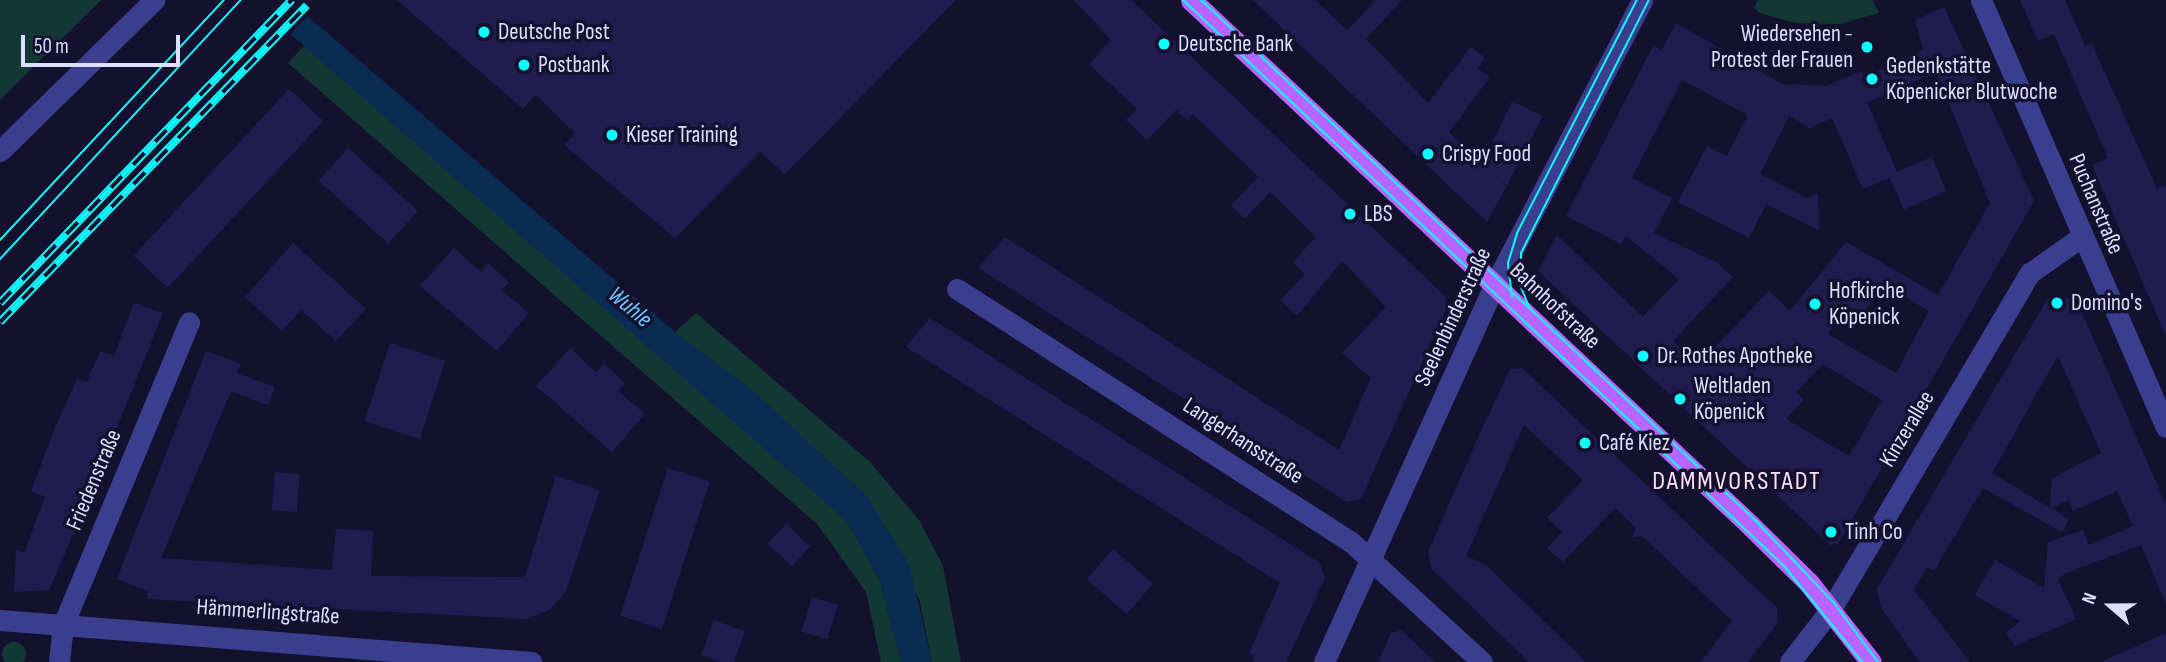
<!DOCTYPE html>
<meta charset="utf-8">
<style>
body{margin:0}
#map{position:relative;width:2166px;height:662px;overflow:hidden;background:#13112e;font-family:"Sofia Sans Condensed",sans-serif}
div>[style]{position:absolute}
.green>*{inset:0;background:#133834}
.round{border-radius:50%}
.water>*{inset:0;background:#0a2c53}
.pier>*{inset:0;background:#13112e}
.building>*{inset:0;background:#211c50;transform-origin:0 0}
.minor>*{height:21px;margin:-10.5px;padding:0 10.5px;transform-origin:10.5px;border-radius:10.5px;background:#3a3e8f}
.major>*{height:21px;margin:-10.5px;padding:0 10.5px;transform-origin:10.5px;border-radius:10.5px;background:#b765ff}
.tram>*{height:2px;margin:-1px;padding:0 1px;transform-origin:1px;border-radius:1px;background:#0afeff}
.rail>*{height:8px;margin-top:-4px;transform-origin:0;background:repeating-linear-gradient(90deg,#13112e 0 16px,#0afeff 0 32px);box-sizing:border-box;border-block:2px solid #0afeff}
.dots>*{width:19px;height:19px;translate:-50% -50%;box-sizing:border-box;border:4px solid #13112e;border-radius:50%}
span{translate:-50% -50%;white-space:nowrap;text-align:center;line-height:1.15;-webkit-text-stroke:7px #13112e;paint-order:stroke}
.poi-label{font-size:23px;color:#dedeff}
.left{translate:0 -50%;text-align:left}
.right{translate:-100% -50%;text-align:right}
.street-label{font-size:23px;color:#dedeff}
.water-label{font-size:24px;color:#6cc9ff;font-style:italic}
.quarter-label{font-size:26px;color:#ffe0f7;letter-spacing:2px}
.north{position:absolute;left:2075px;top:571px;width:70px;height:70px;-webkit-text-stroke:5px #13112e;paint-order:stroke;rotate:290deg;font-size:19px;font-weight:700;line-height:28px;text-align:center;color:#dedeff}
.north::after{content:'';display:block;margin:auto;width:24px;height:32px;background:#dedeff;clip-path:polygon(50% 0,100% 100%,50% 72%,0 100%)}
.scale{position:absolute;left:21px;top:35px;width:159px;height:32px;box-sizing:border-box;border:4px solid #dedeff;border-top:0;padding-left:9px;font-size:21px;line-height:24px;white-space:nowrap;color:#dedeff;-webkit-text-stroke:5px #13112e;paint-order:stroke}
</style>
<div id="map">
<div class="green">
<i style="clip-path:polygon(0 0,101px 0,0 100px)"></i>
<i style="clip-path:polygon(1758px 0,1873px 0,1879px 13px,1840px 24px,1796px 23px,1762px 14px,1754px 8px)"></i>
<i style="clip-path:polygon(306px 44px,847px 521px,880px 581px,901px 662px,881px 662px,866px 592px,817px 524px,288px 63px)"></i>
<i style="clip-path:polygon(696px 313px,870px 462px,919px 520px,943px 566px,961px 662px,932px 662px,919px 598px,675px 332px)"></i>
<i class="round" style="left:2px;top:642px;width:24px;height:24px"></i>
</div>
<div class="water">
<i style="clip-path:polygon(251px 0,289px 0,675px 332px,751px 389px,867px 496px,910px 566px,932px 662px,901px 662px,880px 581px,847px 521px)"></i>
</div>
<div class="pier">
<i style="clip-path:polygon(247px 0,294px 0,310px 13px,290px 35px)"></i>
</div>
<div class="building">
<i style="clip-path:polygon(397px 0,956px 0,785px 174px,760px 152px,675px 238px,564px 145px,575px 134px,536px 95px,523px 109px)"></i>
<i style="clip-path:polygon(1074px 0,1131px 0,1446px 297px,1447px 307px,1361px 499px,1347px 502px,978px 268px,1005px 237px,1339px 450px,1371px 378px,1342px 353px,1386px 307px,1342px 261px,1297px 316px,1280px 300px,1305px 274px,1293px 262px,1316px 237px,1270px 192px,1245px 219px,1231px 205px,1258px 177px,1193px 114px,1187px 120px,1176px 110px,1147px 140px,1126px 120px,1137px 109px,1089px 64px,1111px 40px)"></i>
<i style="clip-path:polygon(1253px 0,1315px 0,1347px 30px,1376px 0,1402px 0,1366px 39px,1428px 103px,1471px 47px,1485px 58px,1478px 69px,1490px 77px,1449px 132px,1482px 164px,1512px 101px,1543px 116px,1507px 185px,1501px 182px,1506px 187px,1487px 222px)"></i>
<i style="clip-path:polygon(2020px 0,2065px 0,2085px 46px,2092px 44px,2157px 189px,2166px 185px,2166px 336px,2092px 165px,2108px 158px,2054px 34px,2038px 41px)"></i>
<i style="clip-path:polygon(evenodd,1944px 7px,2034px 201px,1838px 544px,1830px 545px,1538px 271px,1557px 235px,1643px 317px,1679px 279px,1626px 236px,1621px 244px,1566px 216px,1653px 46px,1662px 50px,1676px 23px,1782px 84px,1825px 86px,1862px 71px,1865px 77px,1923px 50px,1915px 20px,1944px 7px,1936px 72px,1990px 203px,1938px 295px,1846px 242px,1790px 311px,1769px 291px,1699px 364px,1673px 341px,1733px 277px,1718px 263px,1654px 233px,1672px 198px,1632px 178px,1682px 80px,1748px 115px,1727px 156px,1707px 146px,1678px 202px,1749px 238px,1766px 204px,1819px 230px,1818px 193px,1807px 198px,1760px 174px,1789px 116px,1810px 128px,1832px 118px,1863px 189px,1890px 178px,1904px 210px,1946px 191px,1932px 157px,1897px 172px,1867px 102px,1936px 72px,1944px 7px,1882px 283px,1929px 311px,1896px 373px,1828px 334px,1846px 307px,1862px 316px,1882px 283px,1944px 7px,1823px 364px,1882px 400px,1849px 456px,1786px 419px,1804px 400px,1796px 392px,1823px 364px)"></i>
<i style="left:289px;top:89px;width:47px;height:228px;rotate:43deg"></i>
<i style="left:348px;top:148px;width:94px;height:44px;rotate:42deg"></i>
<i style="clip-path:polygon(293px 243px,366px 309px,336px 341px,301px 310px,282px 331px,245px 297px)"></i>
<i style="clip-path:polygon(454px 248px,481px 272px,488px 263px,509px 282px,502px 290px,529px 313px,497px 351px,420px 286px)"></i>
<i style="clip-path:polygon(evenodd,2048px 298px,2076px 299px,2166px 505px,2166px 604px,2141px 545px,2064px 574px,2058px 580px,2076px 619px,2015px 646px,2006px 633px,2020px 621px,1975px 595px,1995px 560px,2044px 588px,2048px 542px,2083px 530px,2089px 545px,2133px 526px,2117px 491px,2073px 511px,2069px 500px,2051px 508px,2069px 519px,2062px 532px,1983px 488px,1934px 571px,1927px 567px,1914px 590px,1970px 662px,1920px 662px,1881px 608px,1877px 589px,2048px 298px,2058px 356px,2101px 453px,2052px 478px,2050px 508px,1992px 473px,2058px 356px)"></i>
<i style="clip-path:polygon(134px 303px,163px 313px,83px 512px,49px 590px,14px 592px,16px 549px,24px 553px,45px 497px,31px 491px,55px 428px,77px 379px,87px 382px,100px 351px,114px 356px)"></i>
<i style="clip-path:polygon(930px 318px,1320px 563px,1325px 578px,1286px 662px,1252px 662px,1255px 655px,1249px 653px,1280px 583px,906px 347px)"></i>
<i style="left:390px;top:343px;width:58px;height:82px;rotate:18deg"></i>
<i style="clip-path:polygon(570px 348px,596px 372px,604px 364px,625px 383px,618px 391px,645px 414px,612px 452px,536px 386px)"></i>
<i style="clip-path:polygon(206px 351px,241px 364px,237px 373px,275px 387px,268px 405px,231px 391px,161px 558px,332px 570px,336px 529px,373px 531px,371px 576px,525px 577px,556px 476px,600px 490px,566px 591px,551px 609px,528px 619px,147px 599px,148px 591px,117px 579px)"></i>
<i style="clip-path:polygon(1522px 368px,1777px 608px,1778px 622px,1748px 662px,1701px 662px,1732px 621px,1642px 536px,1632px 538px,1636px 528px,1615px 508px,1563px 562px,1547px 548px,1562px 532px,1547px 518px,1583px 480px,1524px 425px,1466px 556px,1486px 565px,1586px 662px,1529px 662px,1431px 568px,1428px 552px,1481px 431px,1510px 369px)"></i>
<i style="left:668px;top:468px;width:44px;height:155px;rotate:18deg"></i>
<i style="left:275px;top:472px;width:25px;height:38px;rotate:5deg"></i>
<i style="left:786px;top:524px;width:33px;height:27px;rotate:43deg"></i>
<i style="left:1113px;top:549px;width:53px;height:40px;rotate:41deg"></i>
<i style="left:812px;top:597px;width:27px;height:36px;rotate:17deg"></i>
<i style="left:714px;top:620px;width:33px;height:37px;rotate:20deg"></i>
<i style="clip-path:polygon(1401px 630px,1435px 662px,1378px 662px,1391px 633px)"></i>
<i style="clip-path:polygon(2166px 633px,2166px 662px,2101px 662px,2144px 643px)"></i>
</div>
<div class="minor">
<i style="left:1981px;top:0;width:465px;rotate:66.6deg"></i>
<i style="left:0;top:151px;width:216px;rotate:-44.4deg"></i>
<i style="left:957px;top:289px;width:467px;rotate:32.7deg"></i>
<i style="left:1350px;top:541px;width:179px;rotate:42.5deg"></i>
<i style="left:0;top:620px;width:533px;rotate:4.52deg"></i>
<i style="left:59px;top:662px;width:37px;rotate:-84deg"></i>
<i style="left:63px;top:625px;width:328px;rotate:-67.4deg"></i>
<i style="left:1324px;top:662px;width:413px;rotate:-65.7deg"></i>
<i style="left:1494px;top:286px;width:322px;rotate:-62.6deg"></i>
<i style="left:1790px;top:662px;width:67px;rotate:-52.3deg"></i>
<i style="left:1831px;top:609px;width:391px;rotate:-59.4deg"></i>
<i style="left:2030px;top:273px;width:62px;rotate:-35.2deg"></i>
</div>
<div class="major">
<i style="left:1191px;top:0;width:765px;rotate:43.2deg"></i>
<i style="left:1749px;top:524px;width:84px;rotate:44.5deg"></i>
<i style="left:1809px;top:583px;width:100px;rotate:51.9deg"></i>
</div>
<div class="tram">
<i style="left:1183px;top:0;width:826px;rotate:43.28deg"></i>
<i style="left:1784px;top:566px;width:124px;rotate:50.9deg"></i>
<i style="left:1201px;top:0;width:761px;rotate:43.19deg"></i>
<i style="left:1756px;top:521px;width:113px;rotate:46.4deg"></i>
<i style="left:1834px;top:603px;width:74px;rotate:53.3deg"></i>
<i style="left:0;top:240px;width:328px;rotate:-47deg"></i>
<i style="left:0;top:259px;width:354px;rotate:-47.1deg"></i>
<i style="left:1512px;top:297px;width:34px;rotate:-97deg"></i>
<i style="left:1508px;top:263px;width:31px;rotate:-73deg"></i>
<i style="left:1517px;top:233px;width:262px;rotate:-62.8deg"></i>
<i style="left:1529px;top:307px;width:24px;rotate:-112deg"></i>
<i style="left:1520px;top:285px;width:32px;rotate:-88deg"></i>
<i style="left:1521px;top:253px;width:284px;rotate:-63.2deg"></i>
</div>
<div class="rail">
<i style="left:0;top:303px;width:421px;rotate:-46.1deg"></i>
<i style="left:0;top:322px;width:441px;rotate:-45.9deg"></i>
</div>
<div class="dots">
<i style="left:484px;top:32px;background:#0afeff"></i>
<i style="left:1164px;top:44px;background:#0afeff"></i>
<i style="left:1867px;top:47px;background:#0afeff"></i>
<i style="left:524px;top:65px;background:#0afeff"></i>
<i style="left:1872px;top:79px;background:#0afeff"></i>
<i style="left:612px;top:135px;background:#0afeff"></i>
<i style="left:1428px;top:154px;background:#0afeff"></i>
<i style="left:1350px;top:214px;background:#0afeff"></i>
<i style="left:2057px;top:303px;background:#0afeff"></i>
<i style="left:1815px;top:304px;background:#0afeff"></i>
<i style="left:1643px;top:356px;background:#0afeff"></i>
<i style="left:1680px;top:399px;background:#0afeff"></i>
<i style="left:1585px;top:443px;background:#0afeff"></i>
<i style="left:1831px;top:532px;background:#0afeff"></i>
</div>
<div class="poi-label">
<span class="left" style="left:498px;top:32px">Deutsche Post</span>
<span class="right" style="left:1853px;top:47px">Wiedersehen -<br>Protest der Frauen</span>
<span class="left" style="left:1178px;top:44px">Deutsche Bank</span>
<span class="left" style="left:538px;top:65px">Postbank</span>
<span class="left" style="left:1886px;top:79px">Gedenkstätte<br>Köpenicker Blutwoche</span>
<span class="left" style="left:626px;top:135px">Kieser Training</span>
<span class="left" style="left:1442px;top:154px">Crispy Food</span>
<span class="left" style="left:1364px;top:214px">LBS</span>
<span class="left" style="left:1829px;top:304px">Hofkirche<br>Köpenick</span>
<span class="left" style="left:2071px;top:303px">Domino's</span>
<span class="left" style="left:1657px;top:356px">Dr. Rothes Apotheke</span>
<span class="left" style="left:1694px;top:399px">Weltladen<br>Köpenick</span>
<span class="left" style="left:1599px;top:443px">Café Kiez</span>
<span class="left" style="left:1845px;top:532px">Tinh Co</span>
</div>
<div class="street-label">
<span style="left:2096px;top:204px;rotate:67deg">Puchanstraße</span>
<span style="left:1555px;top:306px;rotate:43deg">Bahnhofstraße</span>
<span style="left:1453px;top:317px;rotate:-65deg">Seelenbinderstraße</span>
<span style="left:1907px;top:429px;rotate:-59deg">Kinzerallee</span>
<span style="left:1243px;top:441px;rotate:33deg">Langerhansstraße</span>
<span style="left:94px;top:480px;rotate:-67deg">Friedenstraße</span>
<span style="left:268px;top:612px;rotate:4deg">Hämmerlingstraße</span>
</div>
<div class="water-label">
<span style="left:630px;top:307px;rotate:40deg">Wuhle</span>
</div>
<div class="quarter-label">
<span style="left:1737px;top:482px">DAMMVORSTADT</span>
</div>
<div class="north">N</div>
<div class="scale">50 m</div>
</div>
